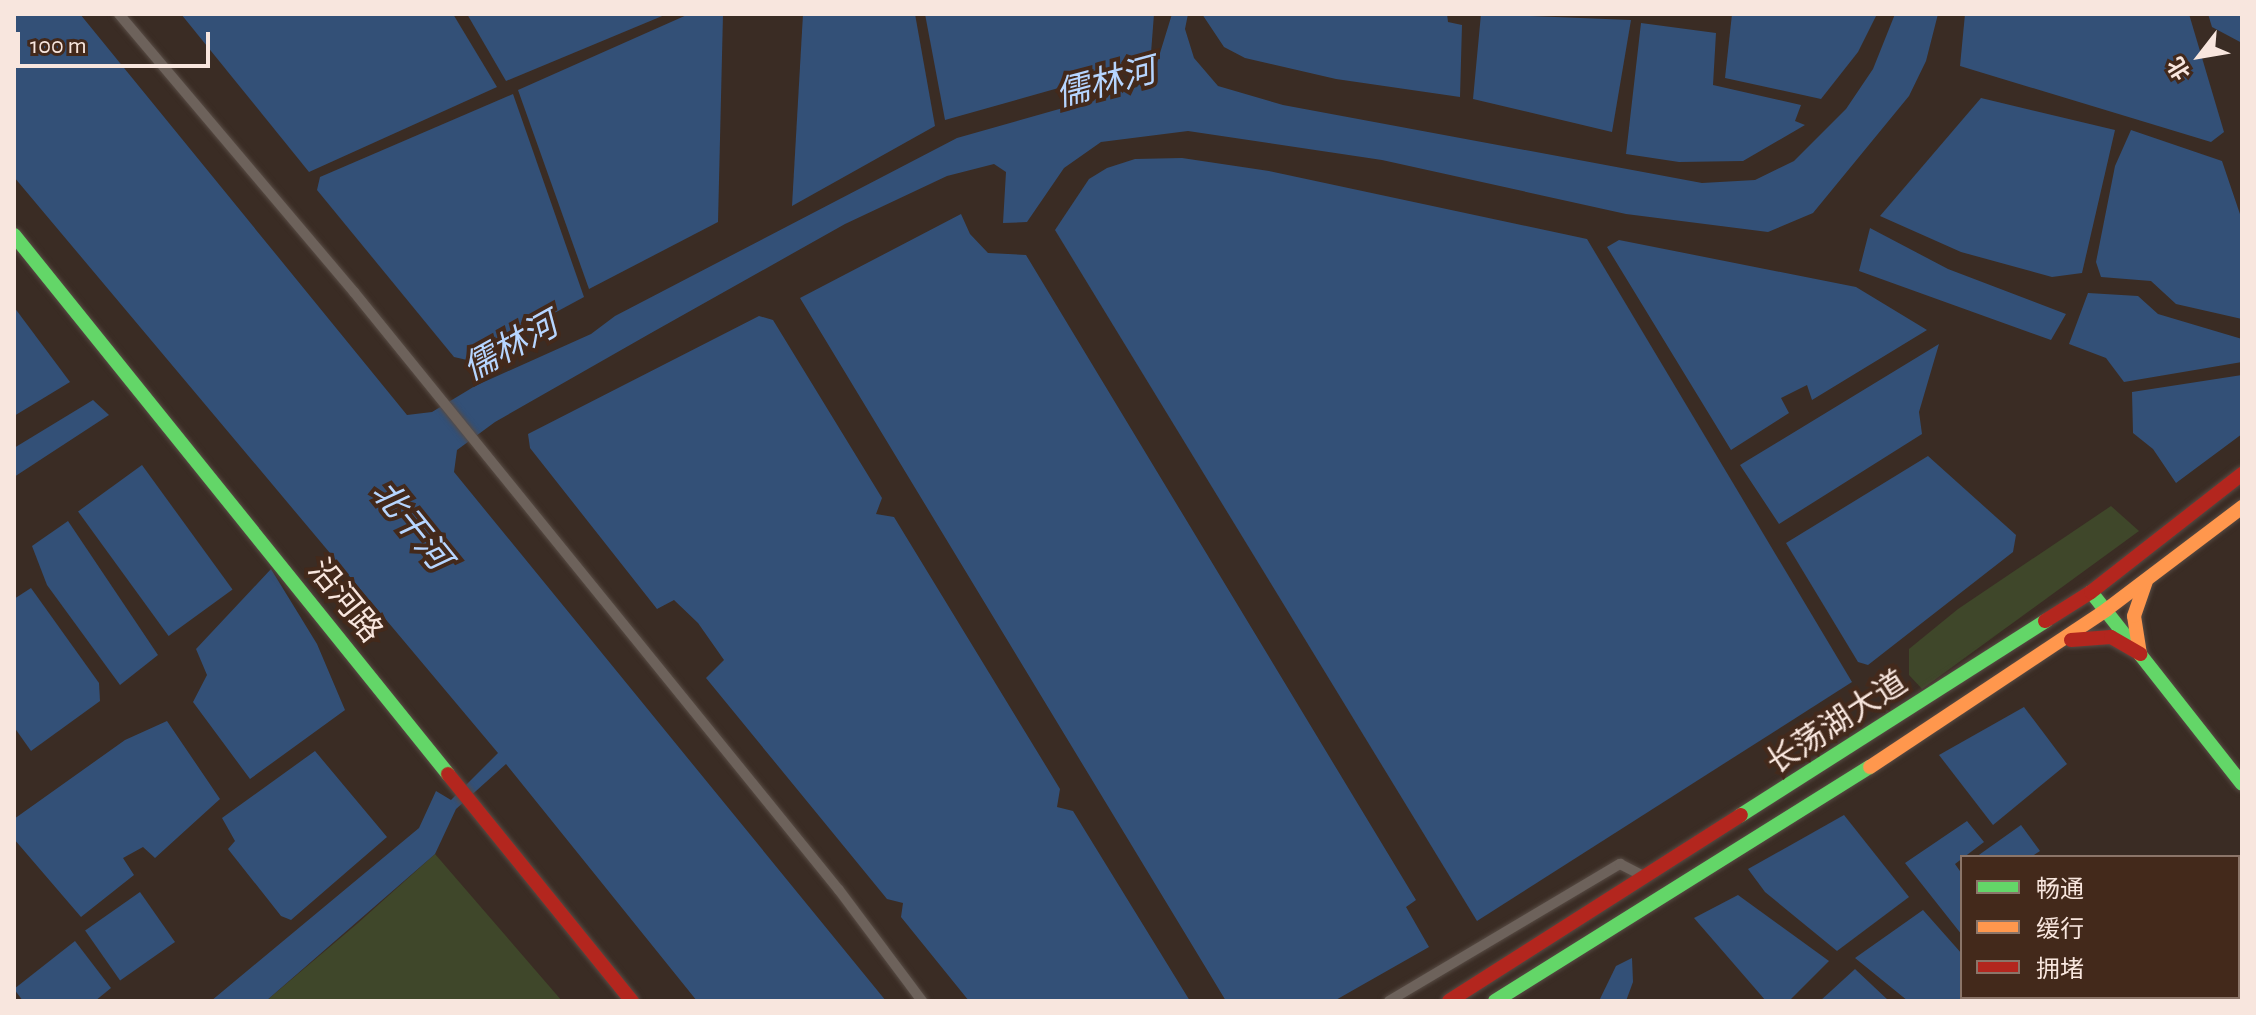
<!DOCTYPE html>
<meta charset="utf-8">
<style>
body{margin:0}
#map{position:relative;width:2256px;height:1015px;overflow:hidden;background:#3a2c24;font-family:"Alegreya Sans","Noto Sans SC",sans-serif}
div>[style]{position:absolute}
.green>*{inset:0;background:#3f472a}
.water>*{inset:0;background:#335077;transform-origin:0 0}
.roads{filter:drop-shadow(0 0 2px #574b44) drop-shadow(0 0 2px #574b44)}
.street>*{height:10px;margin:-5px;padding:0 5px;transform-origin:5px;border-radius:5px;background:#6d625b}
.fast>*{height:14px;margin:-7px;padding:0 7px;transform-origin:7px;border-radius:7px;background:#63d668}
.slow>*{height:14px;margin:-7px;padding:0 7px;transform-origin:7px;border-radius:7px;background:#ff974d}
.jam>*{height:14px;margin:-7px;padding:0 7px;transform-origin:7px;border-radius:7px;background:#b3261e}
span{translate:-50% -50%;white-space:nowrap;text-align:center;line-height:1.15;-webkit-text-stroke:8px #43291b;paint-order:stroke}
.street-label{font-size:32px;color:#f8e6de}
.water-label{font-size:34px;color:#b6d5ff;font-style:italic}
.frame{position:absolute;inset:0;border:16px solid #f8e6de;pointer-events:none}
.legend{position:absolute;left:1960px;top:855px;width:280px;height:144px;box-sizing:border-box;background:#43291b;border:2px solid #8b7569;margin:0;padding:10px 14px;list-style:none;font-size:24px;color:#f8e6de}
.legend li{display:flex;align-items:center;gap:16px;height:40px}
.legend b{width:40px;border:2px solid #8b7569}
.north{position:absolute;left:2160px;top:16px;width:80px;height:80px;-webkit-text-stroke:6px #43291b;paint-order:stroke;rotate:239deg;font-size:22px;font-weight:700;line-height:32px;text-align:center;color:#f8e6de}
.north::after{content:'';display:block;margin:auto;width:28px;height:36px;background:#f8e6de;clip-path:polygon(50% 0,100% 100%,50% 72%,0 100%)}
.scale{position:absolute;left:16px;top:32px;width:194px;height:36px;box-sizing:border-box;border:4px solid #f8e6de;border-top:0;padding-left:10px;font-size:24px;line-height:28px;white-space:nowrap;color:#f8e6de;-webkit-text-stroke:6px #43291b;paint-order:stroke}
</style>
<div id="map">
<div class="green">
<i style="clip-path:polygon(2111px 506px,2139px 531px,1922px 689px,1909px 675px,1909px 649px,1958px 609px)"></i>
<i style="clip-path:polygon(435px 854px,562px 1001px,266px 1001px,358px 923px)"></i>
</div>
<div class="water">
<i style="clip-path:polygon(14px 14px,80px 14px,407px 415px,432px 412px,475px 386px,591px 334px,615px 316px,957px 138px,1137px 87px,1156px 66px,1172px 14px,1188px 14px,1185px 29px,1194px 58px,1218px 86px,1283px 105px,1702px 183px,1755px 180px,1794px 161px,1846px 109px,1873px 69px,1895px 14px,1938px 14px,1926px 61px,1909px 96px,1813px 213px,1768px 232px,1626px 214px,1382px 160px,1188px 131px,1101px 142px,1064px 168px,1027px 222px,1003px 223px,1006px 172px,994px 164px,947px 176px,845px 224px,651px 333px,495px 422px,457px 450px,454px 472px,886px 1001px,697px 1001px,506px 764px,456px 809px,435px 854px,266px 1001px,211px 1001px,419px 828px,436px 791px,451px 800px,498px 753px,14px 177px)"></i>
<i style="clip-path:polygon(181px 14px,453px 14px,497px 87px,309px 172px)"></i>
<i style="clip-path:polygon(467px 14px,667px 14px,506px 81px)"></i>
<i style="clip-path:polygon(689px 14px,723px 14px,718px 222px,589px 289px,518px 90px)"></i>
<i style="clip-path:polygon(803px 14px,915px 14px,935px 126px,792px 206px)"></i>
<i style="clip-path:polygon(925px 14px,1154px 14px,1151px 53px,1140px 65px,945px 120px)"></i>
<i style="clip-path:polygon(1202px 14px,1447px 14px,1448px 22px,1462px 25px,1460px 97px,1336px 79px,1245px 58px,1224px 47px)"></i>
<i style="clip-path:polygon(1481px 14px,1631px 20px,1612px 132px,1473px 99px)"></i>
<i style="clip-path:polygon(1732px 14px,1877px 14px,1858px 52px,1821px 99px,1725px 78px)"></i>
<i style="clip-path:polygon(1965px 14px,2189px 14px,2224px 132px,2211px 142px,1960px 66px)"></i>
<i style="clip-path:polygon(2208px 14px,2242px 14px,2242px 43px,2212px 27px)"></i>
<i style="clip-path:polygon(1641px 23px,1716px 33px,1713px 85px,1801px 105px,1795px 121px,1805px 125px,1743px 161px,1679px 162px,1626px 154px)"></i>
<i style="clip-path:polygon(513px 94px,584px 297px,467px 360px,454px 357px,317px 190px,320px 177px)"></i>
<i style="clip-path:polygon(1981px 98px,2115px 130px,2082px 273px,2052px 277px,1961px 252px,1880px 216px)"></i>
<i style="clip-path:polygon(2131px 130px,2222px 161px,2242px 220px,2242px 319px,2176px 304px,2151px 281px,2101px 277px,2096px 262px,2115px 166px)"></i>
<i style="clip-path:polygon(1182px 158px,1269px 171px,1587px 239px,1852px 682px,1477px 921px,1055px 230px,1089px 179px,1107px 168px,1135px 159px)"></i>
<i style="clip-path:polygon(961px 214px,970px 234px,988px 253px,1026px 255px,1416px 900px,1406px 907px,1429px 947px,1334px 1001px,1226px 1001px,800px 298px)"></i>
<i style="clip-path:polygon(1870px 228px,1948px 269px,2066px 314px,2051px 340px,1859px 271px)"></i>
<i style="clip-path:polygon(1619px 240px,1856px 287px,1927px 330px,1812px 400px,1807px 385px,1781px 398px,1789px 413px,1731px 450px,1607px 247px)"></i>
<i style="clip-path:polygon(2088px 293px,2138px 296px,2158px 314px,2242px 339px,2242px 362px,2124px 382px,2106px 358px,2069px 344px)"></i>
<i style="clip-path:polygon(14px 307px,70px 382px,14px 416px)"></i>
<i style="clip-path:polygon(759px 316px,773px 320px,882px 498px,876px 514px,894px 517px,1060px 789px,1057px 807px,1073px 811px,1190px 1001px,969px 1001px,901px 917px,903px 903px,887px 899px,706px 678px,724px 660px,698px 623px,674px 600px,657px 609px,530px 448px,528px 434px)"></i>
<i style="clip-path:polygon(1939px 344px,1919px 412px,1922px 434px,1779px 524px,1740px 465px)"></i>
<i style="clip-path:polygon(2242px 375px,2242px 434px,2176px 483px,2153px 449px,2133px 433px,2132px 392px)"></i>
<i style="clip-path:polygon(93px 400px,109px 415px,14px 477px,14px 448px)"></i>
<i style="clip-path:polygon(1928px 456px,2016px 535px,2013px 552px,1868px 665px,1858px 662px,1786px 543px)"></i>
<i style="left:142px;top:465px;width:154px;height:79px;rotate:54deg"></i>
<i style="clip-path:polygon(68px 521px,158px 655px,120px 685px,47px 585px,32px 546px)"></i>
<i style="clip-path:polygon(271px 569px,317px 644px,345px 710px,250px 779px,193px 702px,207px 675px,196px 649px)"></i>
<i style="clip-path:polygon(31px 588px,99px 683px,100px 701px,31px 751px,14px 727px,14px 599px)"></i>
<i style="clip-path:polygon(2024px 707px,2067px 764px,1993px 825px,1939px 755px)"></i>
<i style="clip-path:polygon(167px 721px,220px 799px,155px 858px,143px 847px,123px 858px,134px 875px,81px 917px,14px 839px,14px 819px,125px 740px)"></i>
<i style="clip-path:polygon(315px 751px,387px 837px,291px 920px,281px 916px,228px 849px,235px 841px,222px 818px)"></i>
<i style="clip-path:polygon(1844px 815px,1909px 897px,1837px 951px,1765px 892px,1748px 869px)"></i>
<i style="clip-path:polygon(1967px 821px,1984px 842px,1955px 864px,1962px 874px,1962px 935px,1905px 863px)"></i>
<i style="clip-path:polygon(2021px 825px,2040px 851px,2031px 857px,1976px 857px)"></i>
<i style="left:140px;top:892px;width:61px;height:67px;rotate:55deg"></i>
<i style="clip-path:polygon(1738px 895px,1829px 961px,1789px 1001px,1766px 1001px,1694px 918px)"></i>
<i style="clip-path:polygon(1923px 910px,1962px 954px,1962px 997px,1977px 997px,1972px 1001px,1908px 1001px,1855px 958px)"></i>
<i style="clip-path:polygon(75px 941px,111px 988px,95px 1001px,23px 1001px,14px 989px)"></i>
<i style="clip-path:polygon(1632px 958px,1633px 982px,1626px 1001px,1599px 1001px,1616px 966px)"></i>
<i style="clip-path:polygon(1855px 969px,1889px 1001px,1820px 1001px)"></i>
<i style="clip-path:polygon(2238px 993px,2242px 1001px,2044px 997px,2238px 997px)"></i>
</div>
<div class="roads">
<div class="street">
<i style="left:119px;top:14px;width:364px;rotate:49.8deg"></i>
<i style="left:354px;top:292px;width:770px;rotate:50.96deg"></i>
<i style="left:839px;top:890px;width:139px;rotate:53.2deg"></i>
<i style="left:1389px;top:1001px;width:269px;rotate:-30.7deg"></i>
<i style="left:1620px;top:864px;width:28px;rotate:27deg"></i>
</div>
<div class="fast">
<i style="left:14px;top:235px;width:692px;rotate:51.16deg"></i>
<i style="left:2091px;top:592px;width:244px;rotate:51.8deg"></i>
<i style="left:1741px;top:815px;width:361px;rotate:-32.5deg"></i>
<i style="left:1495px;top:1001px;width:442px;rotate:-32deg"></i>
</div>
<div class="slow">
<i style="left:2140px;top:654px;width:38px;rotate:-99deg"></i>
<i style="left:2134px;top:616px;width:36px;rotate:-71deg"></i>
<i style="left:1870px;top:767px;width:283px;rotate:-33.6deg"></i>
<i style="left:2106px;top:610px;width:171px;rotate:-37.1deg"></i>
</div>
<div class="jam">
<i style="left:2045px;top:621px;width:54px;rotate:-32.2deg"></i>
<i style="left:2091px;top:592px;width:192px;rotate:-38deg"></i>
<i style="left:2071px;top:640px;width:40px;rotate:-4.3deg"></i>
<i style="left:2111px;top:637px;width:34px;rotate:30deg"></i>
<i style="left:448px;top:774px;width:292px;rotate:51deg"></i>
<i style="left:1449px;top:1001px;width:346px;rotate:-32.5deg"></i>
</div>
</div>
<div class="street-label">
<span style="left:345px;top:601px;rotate:51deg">沿河路</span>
<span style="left:1837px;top:723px;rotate:-33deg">长荡湖大道</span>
</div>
<div class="water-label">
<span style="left:1106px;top:84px;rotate:-15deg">儒林河</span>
<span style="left:511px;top:348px;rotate:-29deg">儒林河</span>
<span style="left:410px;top:526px;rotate:51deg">北干河</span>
</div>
<div class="frame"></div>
<ul class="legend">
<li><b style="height:10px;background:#63d668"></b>畅通</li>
<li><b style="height:10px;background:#ff974d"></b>缓行</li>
<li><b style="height:10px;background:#b3261e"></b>拥堵</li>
</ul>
<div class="north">北</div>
<div class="scale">100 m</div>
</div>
